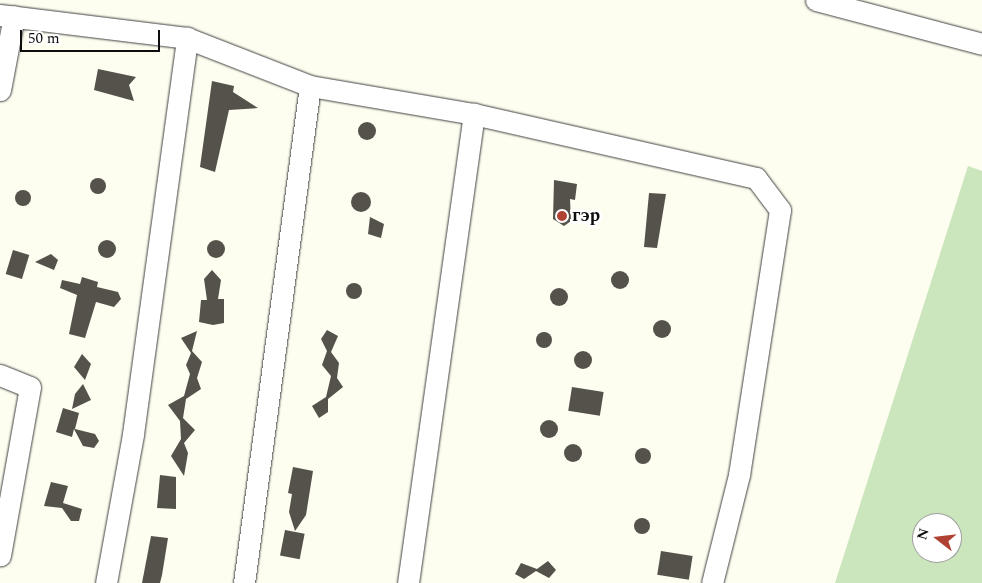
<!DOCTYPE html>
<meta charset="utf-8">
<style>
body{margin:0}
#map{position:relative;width:982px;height:583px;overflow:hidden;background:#fdfdf0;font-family:Spectral,serif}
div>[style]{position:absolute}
.green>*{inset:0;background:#cbe5bc}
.building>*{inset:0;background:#55514b;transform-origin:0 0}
.round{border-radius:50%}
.roads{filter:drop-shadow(0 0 1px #414141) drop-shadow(0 0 1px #414141)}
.minor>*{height:21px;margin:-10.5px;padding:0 10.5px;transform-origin:10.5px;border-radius:10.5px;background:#fff}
.dots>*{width:14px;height:14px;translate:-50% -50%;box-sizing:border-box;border:2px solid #fff;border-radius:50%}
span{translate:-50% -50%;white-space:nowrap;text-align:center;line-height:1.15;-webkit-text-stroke:5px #fff;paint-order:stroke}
.poi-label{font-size:18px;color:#0e0e0e;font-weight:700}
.left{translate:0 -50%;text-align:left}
.north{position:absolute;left:912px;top:513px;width:50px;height:50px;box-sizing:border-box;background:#fff;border:1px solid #9f9f9f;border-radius:50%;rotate:286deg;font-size:14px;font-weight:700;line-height:20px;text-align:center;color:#0e0e0e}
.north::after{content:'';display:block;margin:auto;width:18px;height:22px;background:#b04233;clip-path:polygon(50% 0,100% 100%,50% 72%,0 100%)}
.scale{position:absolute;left:20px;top:30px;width:140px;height:22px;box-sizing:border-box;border:2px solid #0e0e0e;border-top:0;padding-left:6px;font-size:15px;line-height:18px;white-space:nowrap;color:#0e0e0e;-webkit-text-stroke:4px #fff;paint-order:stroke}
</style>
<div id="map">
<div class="green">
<i style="clip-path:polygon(evenodd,968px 166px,982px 171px,982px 583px,835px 583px,968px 166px,922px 523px,952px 523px,952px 553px,922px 553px,922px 523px)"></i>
</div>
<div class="building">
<i style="clip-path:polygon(98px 69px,136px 77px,129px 85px,134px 101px,94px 90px)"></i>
<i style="clip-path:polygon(212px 81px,234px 86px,233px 92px,258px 108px,229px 110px,215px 172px,200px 167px)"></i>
<i class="round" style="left:358px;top:122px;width:18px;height:18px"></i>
<i class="round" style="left:90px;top:178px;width:16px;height:16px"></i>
<i style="clip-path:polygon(554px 180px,577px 184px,575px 200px,570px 199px,571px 221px,564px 226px,553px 219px)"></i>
<i class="round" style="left:15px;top:190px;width:16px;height:16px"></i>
<i class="round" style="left:351px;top:192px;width:20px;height:20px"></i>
<i style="clip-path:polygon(649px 193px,666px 194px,657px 248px,644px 247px)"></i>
<i style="clip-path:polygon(370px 217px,384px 224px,381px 238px,368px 234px)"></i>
<i class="round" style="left:207px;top:240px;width:18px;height:18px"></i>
<i class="round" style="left:98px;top:240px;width:18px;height:18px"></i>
<i style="left:13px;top:250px;width:17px;height:25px;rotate:17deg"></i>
<i style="clip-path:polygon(51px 254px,58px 260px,54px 270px,35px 262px)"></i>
<i style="clip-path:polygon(212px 270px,221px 280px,218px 299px,224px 299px,224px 323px,213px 325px,199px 322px,201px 300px,207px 300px,204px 279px)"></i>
<i class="round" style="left:611px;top:271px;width:18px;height:18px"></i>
<i style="clip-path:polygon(82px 277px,98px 282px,97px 287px,118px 292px,121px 299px,114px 307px,96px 302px,85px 338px,69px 334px,77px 295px,60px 288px,62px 280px,80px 284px)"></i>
<i class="round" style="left:346px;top:283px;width:16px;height:16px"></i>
<i class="round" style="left:550px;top:288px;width:18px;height:18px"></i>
<i class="round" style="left:653px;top:320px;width:18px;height:18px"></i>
<i style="clip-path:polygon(327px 330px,338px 336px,331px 352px,339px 363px,337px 378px,343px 387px,328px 399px,328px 412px,319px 418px,312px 406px,326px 397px,331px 376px,322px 365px,327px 351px,321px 339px)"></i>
<i style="clip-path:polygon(197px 331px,192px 351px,202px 362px,197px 378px,201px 389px,186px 399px,183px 418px,195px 430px,184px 443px,188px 453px,184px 476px,171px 456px,181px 439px,180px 421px,168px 405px,184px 396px,190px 374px,186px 365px,191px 353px,181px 338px)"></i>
<i class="round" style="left:536px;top:332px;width:16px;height:16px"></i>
<i class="round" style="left:574px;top:351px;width:18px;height:18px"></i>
<i style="clip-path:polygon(82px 354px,91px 364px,85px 380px,74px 367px)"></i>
<i style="clip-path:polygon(83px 384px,91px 400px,72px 409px,75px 394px)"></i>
<i style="left:572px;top:387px;width:32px;height:24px;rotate:9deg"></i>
<i style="clip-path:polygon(63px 408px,79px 413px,75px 429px,95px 434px,99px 441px,94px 448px,83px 446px,74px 429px,72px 437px,56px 432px)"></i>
<i class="round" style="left:540px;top:420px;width:18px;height:18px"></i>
<i class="round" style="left:564px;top:444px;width:18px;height:18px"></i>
<i class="round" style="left:635px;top:448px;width:16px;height:16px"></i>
<i style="clip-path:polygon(293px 467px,313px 471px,306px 515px,295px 531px,289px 512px,292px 494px,288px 493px)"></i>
<i style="clip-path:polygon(160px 475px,176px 477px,176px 509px,157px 508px)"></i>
<i style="clip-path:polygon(51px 482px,68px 486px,63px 503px,82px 509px,79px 521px,71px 521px,62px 508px,44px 506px)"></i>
<i class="round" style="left:634px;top:518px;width:16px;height:16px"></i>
<i style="left:285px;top:530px;width:20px;height:26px;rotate:11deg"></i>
<i style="clip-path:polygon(151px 536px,168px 538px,162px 575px,160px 583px,142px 583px)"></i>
<i style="left:661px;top:551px;width:32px;height:24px;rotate:9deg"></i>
<i style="clip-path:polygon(548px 561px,556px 570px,549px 578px,536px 571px,524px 579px,515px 574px,521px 563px,537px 569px)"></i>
</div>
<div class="roads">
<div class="minor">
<i style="left:816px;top:0;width:172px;rotate:14.8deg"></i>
<i style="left:0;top:15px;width:188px;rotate:7deg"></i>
<i style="left:187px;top:38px;width:132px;rotate:21.3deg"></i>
<i style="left:310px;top:86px;width:166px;rotate:9.7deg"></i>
<i style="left:474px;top:114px;width:289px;rotate:12.8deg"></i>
<i style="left:756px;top:178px;width:40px;rotate:53deg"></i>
<i style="left:780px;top:210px;width:268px;rotate:98.8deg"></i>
<i style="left:739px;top:475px;width:111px;rotate:104deg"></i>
<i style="left:0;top:90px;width:75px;rotate:-79.3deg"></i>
<i style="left:0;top:375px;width:32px;rotate:22deg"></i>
<i style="left:30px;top:387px;width:171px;rotate:100.1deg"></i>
<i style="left:106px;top:583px;width:151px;rotate:-79.7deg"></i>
<i style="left:133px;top:434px;width:400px;rotate:-82.2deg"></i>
<i style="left:244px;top:583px;width:501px;rotate:-82.44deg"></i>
<i style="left:408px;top:583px;width:474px;rotate:-82deg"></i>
</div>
</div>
<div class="dots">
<i style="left:562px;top:216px;background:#b04233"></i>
</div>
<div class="poi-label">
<span class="left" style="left:572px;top:216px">гэр</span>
</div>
<div class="north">N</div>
<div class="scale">50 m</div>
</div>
